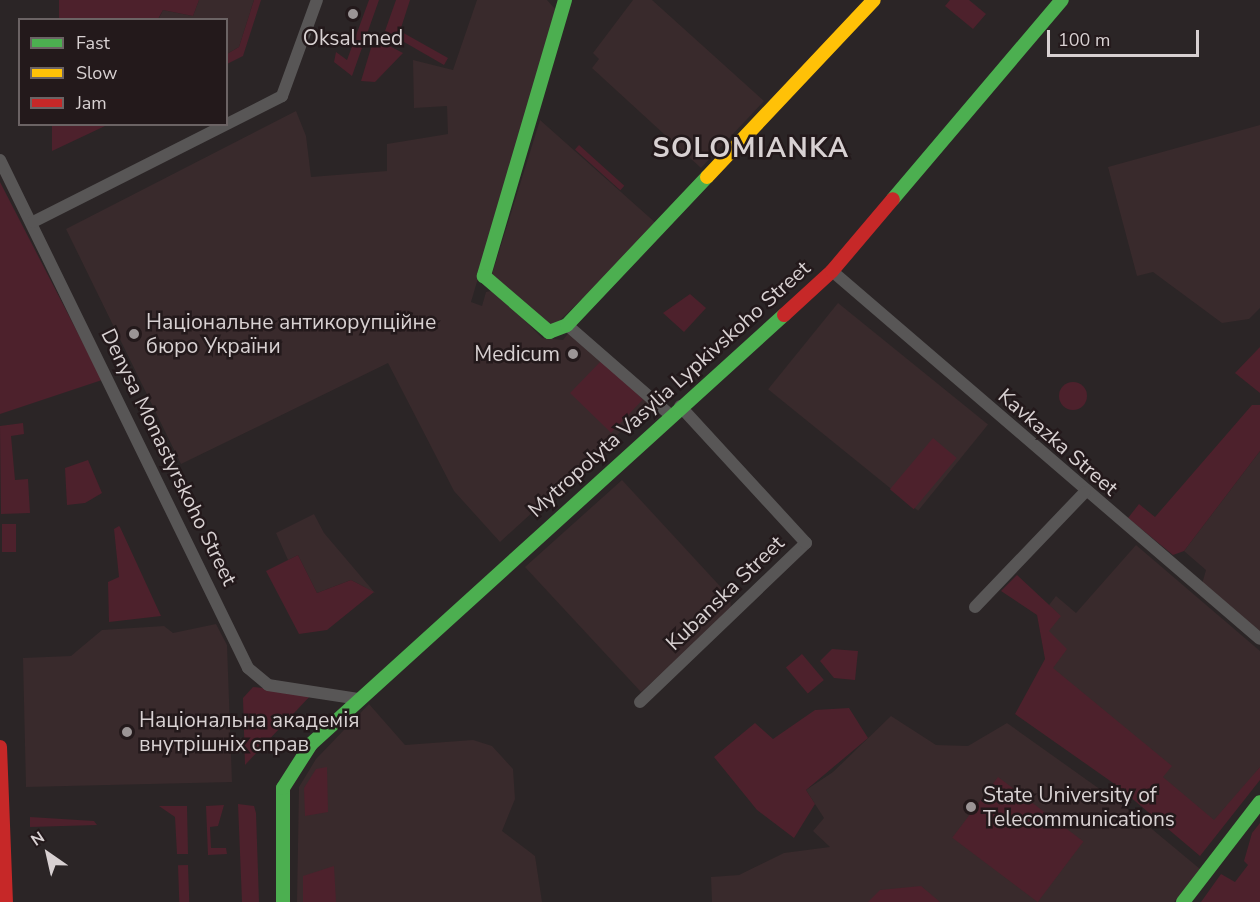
<!DOCTYPE html>
<meta charset="utf-8">
<style>
body{margin:0}
#map{position:relative;width:1260px;height:902px;overflow:hidden;background:#2b2526;font-family:"Nunito Sans",sans-serif}
div>[style]{position:absolute}
.built>*{inset:0;background:#392a2c;transform-origin:0 0}
.green>*{inset:0;background:#4d212c;transform-origin:0 0}
.round{border-radius:50%}
.street>*{height:12px;margin:-6px;padding:0 6px;transform-origin:6px;border-radius:6px;background:#585656}
.fast>*{height:14px;margin:-7px;padding:0 7px;transform-origin:7px;border-radius:7px;background:#4caf50}
.slow>*{height:14px;margin:-7px;padding:0 7px;transform-origin:7px;border-radius:7px;background:#ffc107}
.jam>*{height:14px;margin:-7px;padding:0 7px;transform-origin:7px;border-radius:7px;background:#c62828}
.dots>*{width:16px;height:16px;translate:-50% -50%;box-sizing:border-box;border:3px solid #23191b;border-radius:50%}
span{translate:-50% -50%;white-space:nowrap;text-align:center;line-height:1.15;-webkit-text-stroke:5px #23191b;paint-order:stroke}
.poi-label{font-size:21px;color:#d8d1d2}
.left{translate:0 -50%;text-align:left}
.right{translate:-100% -50%;text-align:right}
.street-label{font-size:21px;color:#d8d1d2}
.district-label{font-size:27px;color:#d8d1d2;font-weight:700;letter-spacing:1.5px}
.legend{position:absolute;left:18px;top:18px;width:210px;height:108px;box-sizing:border-box;background:#23191b;border:2px solid #6b6364;margin:0;padding:8px 10px;list-style:none;font-size:18px;color:#d8d1d2}
.legend li{display:flex;align-items:center;gap:12px;height:30px}
.legend b{width:30px;border:2px solid #6b6364}
.north{position:absolute;left:18px;top:824px;width:60px;height:60px;-webkit-text-stroke:4px #23191b;paint-order:stroke;rotate:326deg;font-size:16px;font-weight:700;line-height:24px;text-align:center;color:#d8d1d2}
.north::after{content:'';display:block;margin:auto;width:21px;height:27px;background:#d8d1d2;clip-path:polygon(50% 0,100% 100%,50% 72%,0 100%)}
.scale{position:absolute;left:1047px;top:30px;width:152px;height:27px;box-sizing:border-box;border:3px solid #d8d1d2;border-top:0;padding-left:8px;font-size:18px;line-height:21px;white-space:nowrap;color:#d8d1d2;-webkit-text-stroke:4px #23191b;paint-order:stroke}
</style>
<div id="map">
<div class="built">
<i style="clip-path:polygon(199px 0,254px 0,239px 47px,227px 54px,226px 20px,158px 20px,163px 10px,193px 16px)"></i>
<i style="clip-path:polygon(477px 0,547px 0,557px 11px,471px 302px,482px 306px,486px 292px,495px 290px,542px 338px,563px 340px,570px 331px,650px 405px,500px 542px,454px 491px,388px 363px,181px 464px,66px 229px,296px 111px,306px 136px,311px 177px,387px 171px,387px 144px,448px 134px,447px 106px,414px 108px,413px 60px,453px 70px)"></i>
<i style="clip-path:polygon(633px 0,652px 0,764px 101px,701px 168px,592px 68px,599px 59px,593px 53px)"></i>
<i style="clip-path:polygon(540px 120px,658px 225px,552px 328px,492px 274px)"></i>
<i style="clip-path:polygon(1260px 125px,1260px 308px,1249px 319px,1222px 323px,1153px 272px,1137px 276px,1108px 167px)"></i>
<i style="left:838px;top:303px;width:193px;height:111px;rotate:39deg"></i>
<i style="clip-path:polygon(1260px 451px,1260px 631px,1202px 584px,1206px 570px,1184px 551px)"></i>
<i style="clip-path:polygon(622px 480px,730px 597px,731px 611px,641px 692px,525px 567px)"></i>
<i style="clip-path:polygon(314px 514px,324px 533px,375px 593px,351px 580px,317px 593px,298px 555px,288px 560px,276px 533px)"></i>
<i style="clip-path:polygon(1136px 545px,1260px 651px,1260px 767px,1216px 823px,1041px 673px,1047px 659px,1042px 614px,1056px 596px,1076px 613px)"></i>
<i style="clip-path:polygon(216px 624px,227px 645px,232px 782px,26px 787px,23px 658px,71px 656px,102px 630px,164px 626px,173px 633px)"></i>
<i style="clip-path:polygon(369px 704px,405px 745px,473px 740px,492px 746px,513px 769px,515px 799px,502px 831px,535px 856px,542px 902px,297px 902px,299px 787px,316px 759px)"></i>
<i style="clip-path:polygon(891px 716px,936px 745px,968px 746px,1007px 723px,1129px 810px,1200px 869px,1174px 902px,712px 902px,711px 877px,739px 875px,784px 853px,830px 847px,813px 831px,824px 818px,806px 790px,833px 772px)"></i>
</div>
<div class="green">
<i style="clip-path:polygon(59px 0,199px 0,193px 16px,163px 10px,158px 19px,59px 20px)"></i>
<i style="clip-path:polygon(254px 0,261px 0,243px 56px,227px 64px,227px 54px,239px 47px)"></i>
<i style="clip-path:polygon(369px 0,379px 0,352px 76px,334px 62px,336px 52px,347px 60px)"></i>
<i style="clip-path:polygon(396px 0,410px 0,400px 31px,448px 58px,444px 65px,385px 31px)"></i>
<i style="clip-path:polygon(950px 0,969px 0,986px 14px,973px 29px,945px 6px)"></i>
<i style="clip-path:polygon(374px 38px,403px 53px,375px 82px,361px 81px)"></i>
<i style="clip-path:polygon(52px 125px,105px 124px,105px 126px,52px 151px)"></i>
<i style="left:579px;top:145px;width:61px;height:6px;rotate:42deg"></i>
<i style="clip-path:polygon(0 182px,102px 380px,0 414px)"></i>
<i style="clip-path:polygon(690px 294px,706px 308px,684px 332px,663px 313px)"></i>
<i style="clip-path:polygon(1260px 347px,1260px 393px,1235px 373px)"></i>
<i style="left:602px;top:360px;width:57px;height:46px;rotate:44deg"></i>
<i class="round" style="left:1059px;top:382px;width:28px;height:28px"></i>
<i style="clip-path:polygon(1252px 405px,1260px 405px,1260px 451px,1184px 551px,1173px 555px,1128px 518px,1139px 504px,1155px 517px)"></i>
<i style="clip-path:polygon(23px 423px,24px 434px,11px 436px,15px 480px,28px 479px,30px 513px,1px 514px,0 426px)"></i>
<i style="left:933px;top:438px;width:31px;height:67px;rotate:40deg"></i>
<i style="clip-path:polygon(88px 460px,102px 493px,85px 503px,67px 505px,65px 468px)"></i>
<i style="left:2px;top:524px;width:14px;height:28px"></i>
<i style="clip-path:polygon(119px 526px,120px 527px,161px 616px,109px 622px,108px 582px,119px 577px,114px 529px)"></i>
<i style="clip-path:polygon(298px 555px,317px 593px,351px 580px,374px 592px,327px 630px,299px 634px,266px 571px)"></i>
<i style="clip-path:polygon(1017px 575px,1061px 616px,1049px 631px,1067px 649px,1053px 668px,1172px 766px,1163px 777px,1214px 820px,1260px 767px,1260px 780px,1200px 856px,1116px 785px,1015px 714px,1045px 659px,1037px 615px,1001px 591px)"></i>
<i style="clip-path:polygon(832px 649px,858px 651px,855px 680px,834px 678px,820px 661px)"></i>
<i style="left:802px;top:654px;width:34px;height:21px;rotate:50deg"></i>
<i style="clip-path:polygon(253px 687px,312px 694px,245px 765px,243px 698px)"></i>
<i style="clip-path:polygon(849px 708px,868px 738px,806px 790px,815px 804px,794px 838px,757px 810px,714px 757px,755px 723px,773px 739px,815px 710px)"></i>
<i style="clip-path:polygon(327px 767px,328px 812px,305px 816px,304px 788px,316px 769px)"></i>
<i style="left:998px;top:777px;width:107px;height:76px;rotate:37deg"></i>
<i style="clip-path:polygon(238px 804px,254px 806px,256px 813px,259px 902px,242px 902px)"></i>
<i style="clip-path:polygon(224px 805px,218px 826px,210px 827px,211px 848px,226px 848px,227px 854px,208px 855px,206px 806px)"></i>
<i style="clip-path:polygon(159px 806px,187px 806px,188px 854px,177px 854px,175px 817px)"></i>
<i style="clip-path:polygon(30px 817px,94px 821px,97px 825px,30px 827px)"></i>
<i style="clip-path:polygon(1260px 823px,1260px 902px,1201px 902px,1221px 874px,1235px 882px,1248px 865px,1244px 861px,1252px 833px)"></i>
<i style="left:188px;top:865px;width:37px;height:10px;rotate:88deg"></i>
<i style="clip-path:polygon(334px 866px,336px 902px,303px 902px,303px 876px)"></i>
<i style="clip-path:polygon(921px 886px,940px 902px,868px 902px,880px 890px)"></i>
</div>
<div class="street">
<i style="left:0;top:160px;width:565px;rotate:63.98deg"></i>
<i style="left:248px;top:668px;width:26px;rotate:40deg"></i>
<i style="left:268px;top:685px;width:91px;rotate:8.8deg"></i>
<i style="left:33px;top:222px;width:279px;rotate:-26.8deg"></i>
<i style="left:282px;top:96px;width:102px;rotate:-70deg"></i>
<i style="left:832px;top:271px;width:564px;rotate:40.69deg"></i>
<i style="left:567px;top:325px;width:137px;rotate:41.1deg"></i>
<i style="left:975px;top:607px;width:159px;rotate:-46.3deg"></i>
<i style="left:640px;top:702px;width:230px;rotate:-43.8deg"></i>
<i style="left:806px;top:543px;width:186px;rotate:-132.6deg"></i>
</div>
<div class="fast">
<i style="left:565px;top:0;width:288px;rotate:106.4deg"></i>
<i style="left:484px;top:276px;width:86px;rotate:40.7deg"></i>
<i style="left:549px;top:332px;width:19px;rotate:-21deg"></i>
<i style="left:567px;top:325px;width:204px;rotate:-46.6deg"></i>
<i style="left:893px;top:199px;width:261px;rotate:-49.7deg"></i>
<i style="left:283px;top:902px;width:114px;rotate:-90deg"></i>
<i style="left:283px;top:788px;width:52px;rotate:-57.5deg"></i>
<i style="left:311px;top:744px;width:639px;rotate:-42.21deg"></i>
<i style="left:1183px;top:902px;width:126px;rotate:-52.4deg"></i>
</div>
<div class="slow">
<i style="left:707px;top:177px;width:243px;rotate:-46.7deg"></i>
</div>
<div class="jam">
<i style="left:784px;top:315px;width:65px;rotate:-42.5deg"></i>
<i style="left:832px;top:271px;width:94px;rotate:-49.7deg"></i>
<i style="left:0;top:747px;width:155px;rotate:87.8deg"></i>
</div>
<div class="dots">
<i style="left:353px;top:14px;background:#9b9596"></i>
<i style="left:134px;top:334px;background:#9b9596"></i>
<i style="left:573px;top:354px;background:#9b9596"></i>
<i style="left:127px;top:732px;background:#9b9596"></i>
<i style="left:971px;top:807px;background:#9b9596"></i>
</div>
<div class="poi-label">
<span style="left:353px;top:38px">Oksal.med</span>
<span class="left" style="left:146px;top:334px">Національне антикорупційне<br>бюро України</span>
<span class="right" style="left:560px;top:354px">Medicum</span>
<span class="left" style="left:139px;top:732px">Національна академія<br>внутрішніх справ</span>
<span class="left" style="left:983px;top:807px">State University of<br>Telecommunications</span>
</div>
<div class="street-label">
<span style="left:669px;top:389px;rotate:-42deg">Mytropolyta Vasylia Lypkivskoho Street</span>
<span style="left:1058px;top:442px;rotate:41deg">Kavkazka Street</span>
<span style="left:169px;top:457px;rotate:64deg">Denysa Monastyrskoho Street</span>
<span style="left:725px;top:593px;rotate:-44deg">Kubanska Street</span>
</div>
<div class="district-label">
<span style="left:751px;top:149px">SOLOMIANKA</span>
</div>
<ul class="legend">
<li><b style="height:8px;background:#4caf50"></b>Fast</li>
<li><b style="height:8px;background:#ffc107"></b>Slow</li>
<li><b style="height:8px;background:#c62828"></b>Jam</li>
</ul>
<div class="north">N</div>
<div class="scale">100 m</div>
</div>
